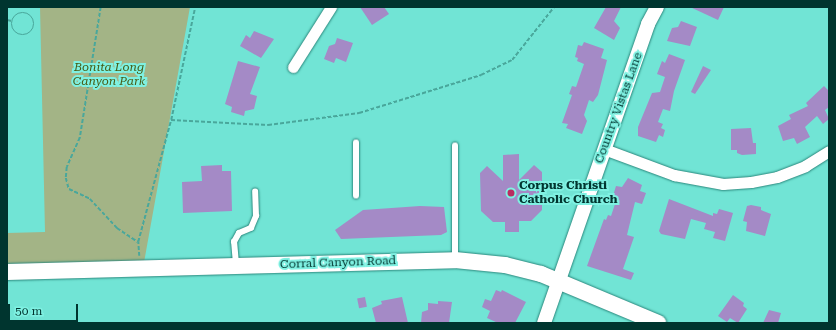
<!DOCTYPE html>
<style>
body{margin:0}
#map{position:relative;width:836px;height:330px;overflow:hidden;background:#71e4d5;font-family:"Roboto Serif",serif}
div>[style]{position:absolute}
.green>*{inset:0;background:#a3b486}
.building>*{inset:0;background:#a48ac6;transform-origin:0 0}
.path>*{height:1.5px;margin-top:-0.75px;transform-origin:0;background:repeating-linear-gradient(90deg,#49a79b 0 4px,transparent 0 6px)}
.path>.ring{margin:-0.75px;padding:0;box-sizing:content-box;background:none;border:1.5px solid #49a79b;border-radius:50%}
.roads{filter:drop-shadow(0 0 1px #2b877c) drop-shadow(0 0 1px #2b877c)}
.service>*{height:5.5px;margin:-2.75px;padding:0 2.75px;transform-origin:2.75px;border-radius:2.75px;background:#fff}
.minor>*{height:11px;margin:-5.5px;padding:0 5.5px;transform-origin:5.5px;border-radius:5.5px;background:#fff}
.tertiary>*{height:14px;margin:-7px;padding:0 7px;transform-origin:7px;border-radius:7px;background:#fff}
.secondary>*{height:16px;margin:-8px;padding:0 8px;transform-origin:8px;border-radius:8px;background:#fff}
.dots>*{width:11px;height:11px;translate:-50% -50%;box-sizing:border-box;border:2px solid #7ff1e2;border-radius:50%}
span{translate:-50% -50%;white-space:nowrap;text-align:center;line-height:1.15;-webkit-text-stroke:4px #7ff1e2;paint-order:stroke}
.park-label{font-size:12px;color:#475b14;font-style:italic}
.street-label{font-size:12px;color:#00352f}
.poi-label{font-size:12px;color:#00352f;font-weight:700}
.left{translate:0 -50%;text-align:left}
.frame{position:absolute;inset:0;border:8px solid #00352f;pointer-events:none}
.scale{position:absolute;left:8px;top:304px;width:70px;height:18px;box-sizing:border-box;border:2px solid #00352f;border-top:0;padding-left:5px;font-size:12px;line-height:14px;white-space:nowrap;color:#00352f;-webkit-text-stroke:3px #7ff1e2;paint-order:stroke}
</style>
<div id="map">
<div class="green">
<i style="clip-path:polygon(40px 7px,190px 7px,143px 268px,7px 272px,7px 233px,45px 232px)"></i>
</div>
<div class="building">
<i style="clip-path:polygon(360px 7px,384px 7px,389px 14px,372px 25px)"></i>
<i style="clip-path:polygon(606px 7px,621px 7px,614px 21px,620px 28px,614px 40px,594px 28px)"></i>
<i style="clip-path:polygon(690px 7px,724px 7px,718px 20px)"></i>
<i style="clip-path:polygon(681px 21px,697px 27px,690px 46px,667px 41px,672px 28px,678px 27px)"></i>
<i style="clip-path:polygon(254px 31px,274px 39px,261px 58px,240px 46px,246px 35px,250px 38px)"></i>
<i style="clip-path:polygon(337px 38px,353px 43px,346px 62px,336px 58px,334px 63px,324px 59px,329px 46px,335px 44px)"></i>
<i style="clip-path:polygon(584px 42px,604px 49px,601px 58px,607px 60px,598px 95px,593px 102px,589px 100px,584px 115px,587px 121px,582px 134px,566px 128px,568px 124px,562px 123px,572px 95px,569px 94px,572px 86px,576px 87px,584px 64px,577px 61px,578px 58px,575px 57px,578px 45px,582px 46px)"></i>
<i style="clip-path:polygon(669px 54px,685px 60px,674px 91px,670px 111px,663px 109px,658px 122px,663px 124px,661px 128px,665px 130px,663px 137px,659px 135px,656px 142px,638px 136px,638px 127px,652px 93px,660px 92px,665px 77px,657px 74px,662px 61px,665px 63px)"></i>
<i style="clip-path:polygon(238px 61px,260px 67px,250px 94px,257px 96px,254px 109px,245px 111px,244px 116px,231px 112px,232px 107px,225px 104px)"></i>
<i style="clip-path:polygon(703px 66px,711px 70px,695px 94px,691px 92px)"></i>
<i style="clip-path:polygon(824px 86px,829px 91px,829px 107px,825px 110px,829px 119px,823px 124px,817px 116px,805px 127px,810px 137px,797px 144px,794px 138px,783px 141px,778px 126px,791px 119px,789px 115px,808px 106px,806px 103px)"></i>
<i style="clip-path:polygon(751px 128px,753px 143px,756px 143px,756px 154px,742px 155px,737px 153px,737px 150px,731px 150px,731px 129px)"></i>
<i style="clip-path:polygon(519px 154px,519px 180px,534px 165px,542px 172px,542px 210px,531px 221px,519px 221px,519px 232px,505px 232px,505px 222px,493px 222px,481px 211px,480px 173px,487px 166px,503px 181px,503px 155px)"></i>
<i style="clip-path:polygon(222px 165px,222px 171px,231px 171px,232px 211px,183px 213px,182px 182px,202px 181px,201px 166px)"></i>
<i style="clip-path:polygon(628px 178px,642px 185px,640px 191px,646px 193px,642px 204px,635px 202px,627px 235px,634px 237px,623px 269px,634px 273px,631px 280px,587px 266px,604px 219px,606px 220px,608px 215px,611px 216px,616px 201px,612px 199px,616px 186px,622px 187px)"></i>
<i style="clip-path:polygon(669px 199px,713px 216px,713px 213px,717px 214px,719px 209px,733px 213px,725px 241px,713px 238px,715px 232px,704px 229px,706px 223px,691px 219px,685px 239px,661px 234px,659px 231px)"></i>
<i style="clip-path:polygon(751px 205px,761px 207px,761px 210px,771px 214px,765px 236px,746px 231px,747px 222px,743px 221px,747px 206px)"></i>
<i style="clip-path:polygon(420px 206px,444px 207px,447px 232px,441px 235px,341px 239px,335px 230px,363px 210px)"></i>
<i style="clip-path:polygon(496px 290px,501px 292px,502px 290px,526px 302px,515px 323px,498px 323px,487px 318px,490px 311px,482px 307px,485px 299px,491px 301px)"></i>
<i style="clip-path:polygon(733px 295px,744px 303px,743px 306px,747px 309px,738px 323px,730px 318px,727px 322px,718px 316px)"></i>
<i style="left:365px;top:297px;width:10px;height:8px;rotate:79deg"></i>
<i style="clip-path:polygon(402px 297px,408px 323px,376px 323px,372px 308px,382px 304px,381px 301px)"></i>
<i style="clip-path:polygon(438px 301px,452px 302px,449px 323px,421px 323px,422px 312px,428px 310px,428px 303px,438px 304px)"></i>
<i style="clip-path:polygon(769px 310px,781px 313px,778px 323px,763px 323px)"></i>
</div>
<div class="path">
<i style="left:101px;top:7px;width:133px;rotate:99.1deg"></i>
<i style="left:80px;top:138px;width:32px;rotate:114deg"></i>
<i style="left:67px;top:167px;width:11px;rotate:95deg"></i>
<i style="left:66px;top:178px;width:11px;rotate:75deg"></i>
<i style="left:69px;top:189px;width:23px;rotate:25deg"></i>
<i style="left:90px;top:199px;width:40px;rotate:47deg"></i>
<i style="left:117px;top:228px;width:25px;rotate:34deg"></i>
<i class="ring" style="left:12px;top:13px;width:20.5px;height:20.5px"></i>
<i style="left:7px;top:20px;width:5px;rotate:11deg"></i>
<i style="left:171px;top:120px;width:97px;rotate:3deg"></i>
<i style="left:268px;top:125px;width:92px;rotate:-7.5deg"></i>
<i style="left:359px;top:113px;width:128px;rotate:-17.3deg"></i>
<i style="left:481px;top:75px;width:34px;rotate:-26deg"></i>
<i style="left:512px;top:60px;width:68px;rotate:-51.6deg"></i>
<i style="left:139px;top:256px;width:14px;rotate:-94deg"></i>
<i style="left:138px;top:242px;width:126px;rotate:-74.9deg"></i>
<i style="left:171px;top:120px;width:116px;rotate:-78deg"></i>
</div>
<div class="roads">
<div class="service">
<i style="left:356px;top:196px;width:53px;rotate:-90deg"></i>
<i style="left:455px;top:258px;width:112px;rotate:-90deg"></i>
<i style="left:236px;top:264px;width:22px;rotate:-95deg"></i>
<i style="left:234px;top:242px;width:10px;rotate:-61deg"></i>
<i style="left:239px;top:233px;width:13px;rotate:-23deg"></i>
<i style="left:251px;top:228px;width:13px;rotate:-67deg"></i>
<i style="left:256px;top:216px;width:24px;rotate:-92deg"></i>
</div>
<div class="minor">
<i style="left:293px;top:67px;width:71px;rotate:-57.7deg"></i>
<i style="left:604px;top:149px;width:75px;rotate:20.4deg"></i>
<i style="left:674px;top:175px;width:50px;rotate:10.4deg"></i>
<i style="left:723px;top:184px;width:28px;rotate:-4deg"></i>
<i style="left:751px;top:182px;width:26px;rotate:-11deg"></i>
<i style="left:777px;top:177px;width:30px;rotate:-21deg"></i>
<i style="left:805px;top:166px;width:28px;rotate:-32deg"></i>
</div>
<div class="tertiary">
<i style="left:544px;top:323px;width:317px;rotate:-70.8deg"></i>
<i style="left:648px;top:24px;width:19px;rotate:-62deg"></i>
</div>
<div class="secondary">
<i style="left:7px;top:272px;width:448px;rotate:-1.5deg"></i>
<i style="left:455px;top:260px;width:50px;rotate:5.7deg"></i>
<i style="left:505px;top:265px;width:37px;rotate:14deg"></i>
<i style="left:541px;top:274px;width:127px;rotate:22.7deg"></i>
</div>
</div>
<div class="dots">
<i style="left:511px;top:193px;background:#ba2d60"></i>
</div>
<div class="park-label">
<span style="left:109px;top:75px">Bonita Long<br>Canyon Park</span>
</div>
<div class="street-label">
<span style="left:619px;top:108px;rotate:-70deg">Country Vistas Lane</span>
<span style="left:338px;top:263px;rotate:-2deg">Corral Canyon Road</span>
</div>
<div class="poi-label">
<span class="left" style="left:519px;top:193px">Corpus Christi<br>Catholic Church</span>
</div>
<div class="frame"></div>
<div class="scale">50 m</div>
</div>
